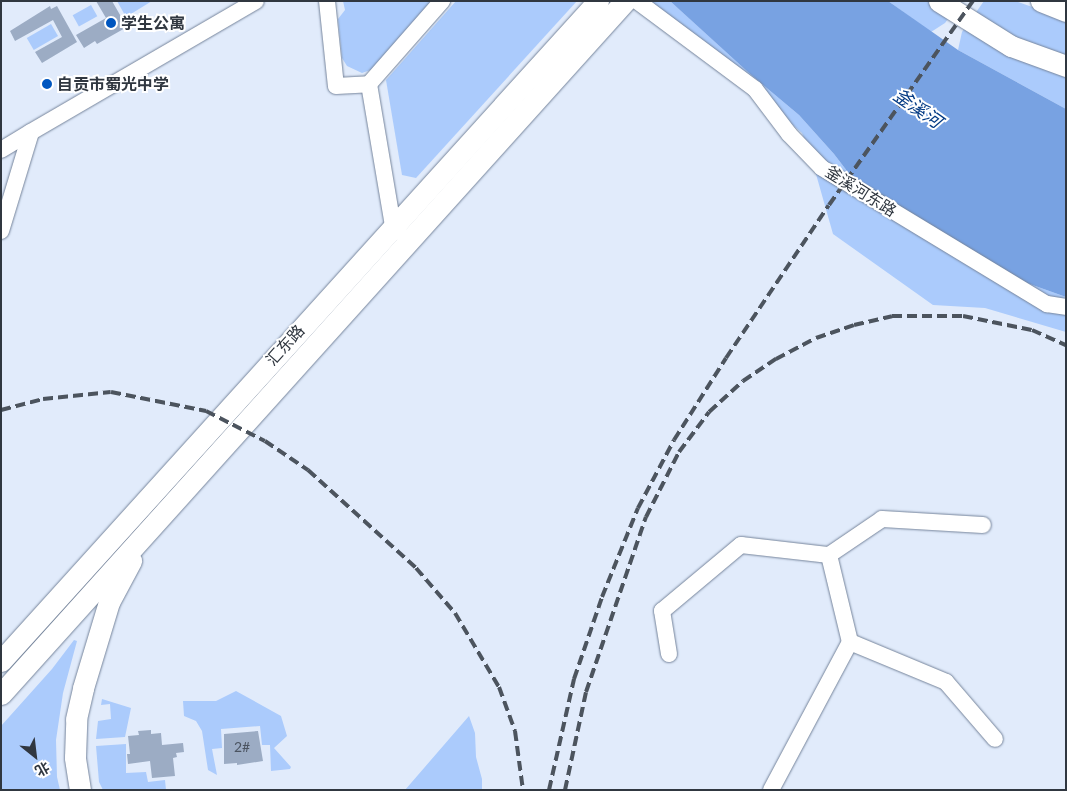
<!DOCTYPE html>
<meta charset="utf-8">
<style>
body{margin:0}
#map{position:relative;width:1067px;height:791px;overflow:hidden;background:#e1ebfb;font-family:Lato,"Noto Sans SC",sans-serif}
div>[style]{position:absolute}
.green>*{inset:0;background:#abcbfc;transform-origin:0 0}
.water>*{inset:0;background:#78a2e2}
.building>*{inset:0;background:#9cacc4}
.roads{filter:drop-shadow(0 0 1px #75849b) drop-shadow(0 0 1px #75849b)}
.minor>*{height:16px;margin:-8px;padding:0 8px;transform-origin:8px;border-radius:8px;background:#fff}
.major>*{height:21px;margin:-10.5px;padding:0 10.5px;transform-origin:10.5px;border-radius:10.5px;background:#fff}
.rail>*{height:4px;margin-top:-2px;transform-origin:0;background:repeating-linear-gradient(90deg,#4c545e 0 10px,transparent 0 15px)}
.dots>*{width:14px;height:14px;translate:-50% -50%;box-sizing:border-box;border:2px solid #fff;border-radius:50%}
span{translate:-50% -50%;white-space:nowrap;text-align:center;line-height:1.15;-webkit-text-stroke:4px #fff;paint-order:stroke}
.number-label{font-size:14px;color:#4b5461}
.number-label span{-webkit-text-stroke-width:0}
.poi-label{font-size:16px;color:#303740;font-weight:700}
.left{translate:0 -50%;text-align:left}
.street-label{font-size:16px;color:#303740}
.water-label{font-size:18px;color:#033a84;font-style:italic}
.frame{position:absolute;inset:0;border:2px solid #303740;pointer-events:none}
.north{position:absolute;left:10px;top:731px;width:50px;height:50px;-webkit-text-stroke:4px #fff;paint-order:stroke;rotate:151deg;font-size:14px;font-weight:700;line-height:20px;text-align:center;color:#303740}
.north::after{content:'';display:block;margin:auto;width:18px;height:22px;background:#303740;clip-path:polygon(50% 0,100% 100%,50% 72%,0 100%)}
</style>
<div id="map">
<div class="green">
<i style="clip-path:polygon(117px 1px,152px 1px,126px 17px)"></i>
<i style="clip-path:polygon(343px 1px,435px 1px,376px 68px,362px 73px,347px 66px,342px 58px,338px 19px,345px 10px)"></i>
<i style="clip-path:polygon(456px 1px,577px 1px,416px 178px,402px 175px,386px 80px)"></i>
<i style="clip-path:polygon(648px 1px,670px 1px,680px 10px,749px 73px,799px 115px,834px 154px,847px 171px,1027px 283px,1066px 297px,1066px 332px,985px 308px,933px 305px,833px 234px,810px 153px,802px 133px)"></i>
<i style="clip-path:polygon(888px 1px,961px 1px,945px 23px,931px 32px)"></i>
<i style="clip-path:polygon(984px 1px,1015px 1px,1066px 19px,1066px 109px,958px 50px,962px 32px)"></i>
<i style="left:91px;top:5px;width:13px;height:21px;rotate:61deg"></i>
<i style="left:51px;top:24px;width:14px;height:28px;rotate:60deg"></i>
<i style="clip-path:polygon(74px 640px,77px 641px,63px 693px,56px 740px,57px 777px,60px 790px,1px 790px,1px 726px,52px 669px)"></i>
<i style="clip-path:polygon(236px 691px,281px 716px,287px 736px,274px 748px,291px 767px,290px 769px,271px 771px,270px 745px,262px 745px,260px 726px,221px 729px,222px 748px,212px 749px,217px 775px,208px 770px,202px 731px,196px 721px,184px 716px,183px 701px,216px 701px)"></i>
<i style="clip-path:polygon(102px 699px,131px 708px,125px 737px,96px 739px,98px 721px,111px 719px,110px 704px,101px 705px)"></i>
<i style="clip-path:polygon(469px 716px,475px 733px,476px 757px,482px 779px,482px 790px,405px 790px)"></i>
<i style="clip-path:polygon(126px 744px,126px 773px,146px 772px,148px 782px,165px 780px,166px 790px,103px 790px,99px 782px,96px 746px)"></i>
</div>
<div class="water">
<i style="clip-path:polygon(670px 1px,888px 1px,958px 50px,1066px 109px,1066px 297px,1027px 283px,865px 187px,847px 171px,834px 154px,799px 115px,749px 73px)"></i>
</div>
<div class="building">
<i style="clip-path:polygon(96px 1px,112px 1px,127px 27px,97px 44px,95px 41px,84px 48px,76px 35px,106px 18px)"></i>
<i style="clip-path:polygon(50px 6px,51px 9px,57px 6px,77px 42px,42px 63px,35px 52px,62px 37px,53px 20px,15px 41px,10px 31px)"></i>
<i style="clip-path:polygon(151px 730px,151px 734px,161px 733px,162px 745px,183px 743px,184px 752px,176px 753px,177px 757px,173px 758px,175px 776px,152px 778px,150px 761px,128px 764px,127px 754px,130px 754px,128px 736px,139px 735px,138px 731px)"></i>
<i style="clip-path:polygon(258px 731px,263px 761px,237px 765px,237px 763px,224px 764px,224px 734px)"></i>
</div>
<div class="roads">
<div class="minor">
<i style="left:327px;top:1px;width:85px;rotate:84deg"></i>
<i style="left:336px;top:86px;width:33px;rotate:-3deg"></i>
<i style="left:637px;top:1px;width:147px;rotate:36.7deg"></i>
<i style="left:755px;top:89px;width:56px;rotate:52.9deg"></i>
<i style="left:789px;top:134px;width:47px;rotate:45.9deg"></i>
<i style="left:822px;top:168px;width:263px;rotate:31.2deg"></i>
<i style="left:1047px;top:304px;width:19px;rotate:9deg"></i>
<i style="left:1px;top:150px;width:35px;rotate:-31deg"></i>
<i style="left:1px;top:231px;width:103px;rotate:-73.1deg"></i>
<i style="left:31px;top:132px;width:260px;rotate:-30.2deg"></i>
<i style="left:399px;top:232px;width:8px;rotate:-135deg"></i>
<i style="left:393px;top:226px;width:144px;rotate:-99.6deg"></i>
<i style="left:369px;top:84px;width:111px;rotate:-48.7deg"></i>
<i style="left:850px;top:642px;width:104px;rotate:22.6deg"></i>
<i style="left:946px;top:682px;width:75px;rotate:49.3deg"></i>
<i style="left:669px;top:654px;width:44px;rotate:-99.2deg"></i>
<i style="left:662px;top:611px;width:103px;rotate:-39.9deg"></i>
<i style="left:741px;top:545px;width:89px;rotate:6.5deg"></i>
<i style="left:829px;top:555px;width:64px;rotate:-34.2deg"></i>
<i style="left:882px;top:519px;width:101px;rotate:3.4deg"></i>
<i style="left:771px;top:790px;width:168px;rotate:-61.9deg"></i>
<i style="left:850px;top:642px;width:89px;rotate:-103.6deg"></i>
</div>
<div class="major">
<i style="left:939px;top:1px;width:85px;rotate:32deg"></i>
<i style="left:1011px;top:46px;width:59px;rotate:20deg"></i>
<i style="left:1041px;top:1px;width:27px;rotate:22deg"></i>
<i style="left:1px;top:661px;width:890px;rotate:-47.87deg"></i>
<i style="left:1px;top:694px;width:933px;rotate:-48deg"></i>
<i style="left:80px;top:790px;width:33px;rotate:-99deg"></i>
<i style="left:75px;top:757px;width:38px;rotate:-88deg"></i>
<i style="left:76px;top:719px;width:32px;rotate:-77deg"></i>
<i style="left:83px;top:688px;width:90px;rotate:-73.2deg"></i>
<i style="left:109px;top:602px;width:47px;rotate:-61.8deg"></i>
</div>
</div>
<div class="rail">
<i style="left:1px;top:410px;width:43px;rotate:-14.7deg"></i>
<i style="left:43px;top:399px;width:68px;rotate:-5.9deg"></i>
<i style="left:111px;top:392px;width:97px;rotate:11.3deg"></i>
<i style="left:206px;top:411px;width:66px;rotate:27deg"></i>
<i style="left:265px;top:441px;width:52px;rotate:34deg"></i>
<i style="left:308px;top:470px;width:146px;rotate:42.2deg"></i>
<i style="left:416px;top:568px;width:60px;rotate:49.1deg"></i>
<i style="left:455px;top:613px;width:86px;rotate:59.3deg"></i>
<i style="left:499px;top:687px;width:47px;rotate:70deg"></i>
<i style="left:515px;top:731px;width:60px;rotate:82.3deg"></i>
<i style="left:549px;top:790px;width:114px;rotate:-77.3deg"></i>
<i style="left:574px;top:679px;width:87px;rotate:-71.1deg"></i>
<i style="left:602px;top:597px;width:96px;rotate:-68deg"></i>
<i style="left:638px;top:508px;width:77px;rotate:-62.1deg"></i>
<i style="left:674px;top:440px;width:97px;rotate:-57.6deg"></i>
<i style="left:726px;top:358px;width:184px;rotate:-56.1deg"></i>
<i style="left:829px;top:205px;width:250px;rotate:-54.8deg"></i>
<i style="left:565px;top:790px;width:100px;rotate:-77.9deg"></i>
<i style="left:586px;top:692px;width:185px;rotate:-71.1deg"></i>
<i style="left:646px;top:517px;width:73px;rotate:-63.1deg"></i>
<i style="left:679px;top:452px;width:50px;rotate:-53.1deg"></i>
<i style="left:709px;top:412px;width:46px;rotate:-42.4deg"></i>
<i style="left:743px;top:381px;width:40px;rotate:-34deg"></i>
<i style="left:776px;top:359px;width:45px;rotate:-27.7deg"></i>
<i style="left:816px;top:338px;width:40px;rotate:-18.9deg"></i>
<i style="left:854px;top:325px;width:39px;rotate:-13deg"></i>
<i style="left:892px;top:316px;width:71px"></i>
<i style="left:963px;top:316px;width:70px;rotate:11.5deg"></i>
<i style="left:1032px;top:330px;width:37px;rotate:24deg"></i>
</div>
<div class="dots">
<i style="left:111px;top:23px;background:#0056bf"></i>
<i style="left:47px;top:84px;background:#0056bf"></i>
</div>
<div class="number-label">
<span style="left:242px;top:747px">2#</span>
</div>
<div class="poi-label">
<span class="left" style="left:121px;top:23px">学生公寓</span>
<span class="left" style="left:57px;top:84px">自贡市蜀光中学</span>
</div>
<div class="street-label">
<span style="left:861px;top:191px;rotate:32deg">釜溪河东路</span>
<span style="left:285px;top:345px;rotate:-48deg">汇东路</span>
</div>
<div class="water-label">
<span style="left:918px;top:108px;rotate:35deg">釜溪河</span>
</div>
<div class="frame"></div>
<div class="north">北</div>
</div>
